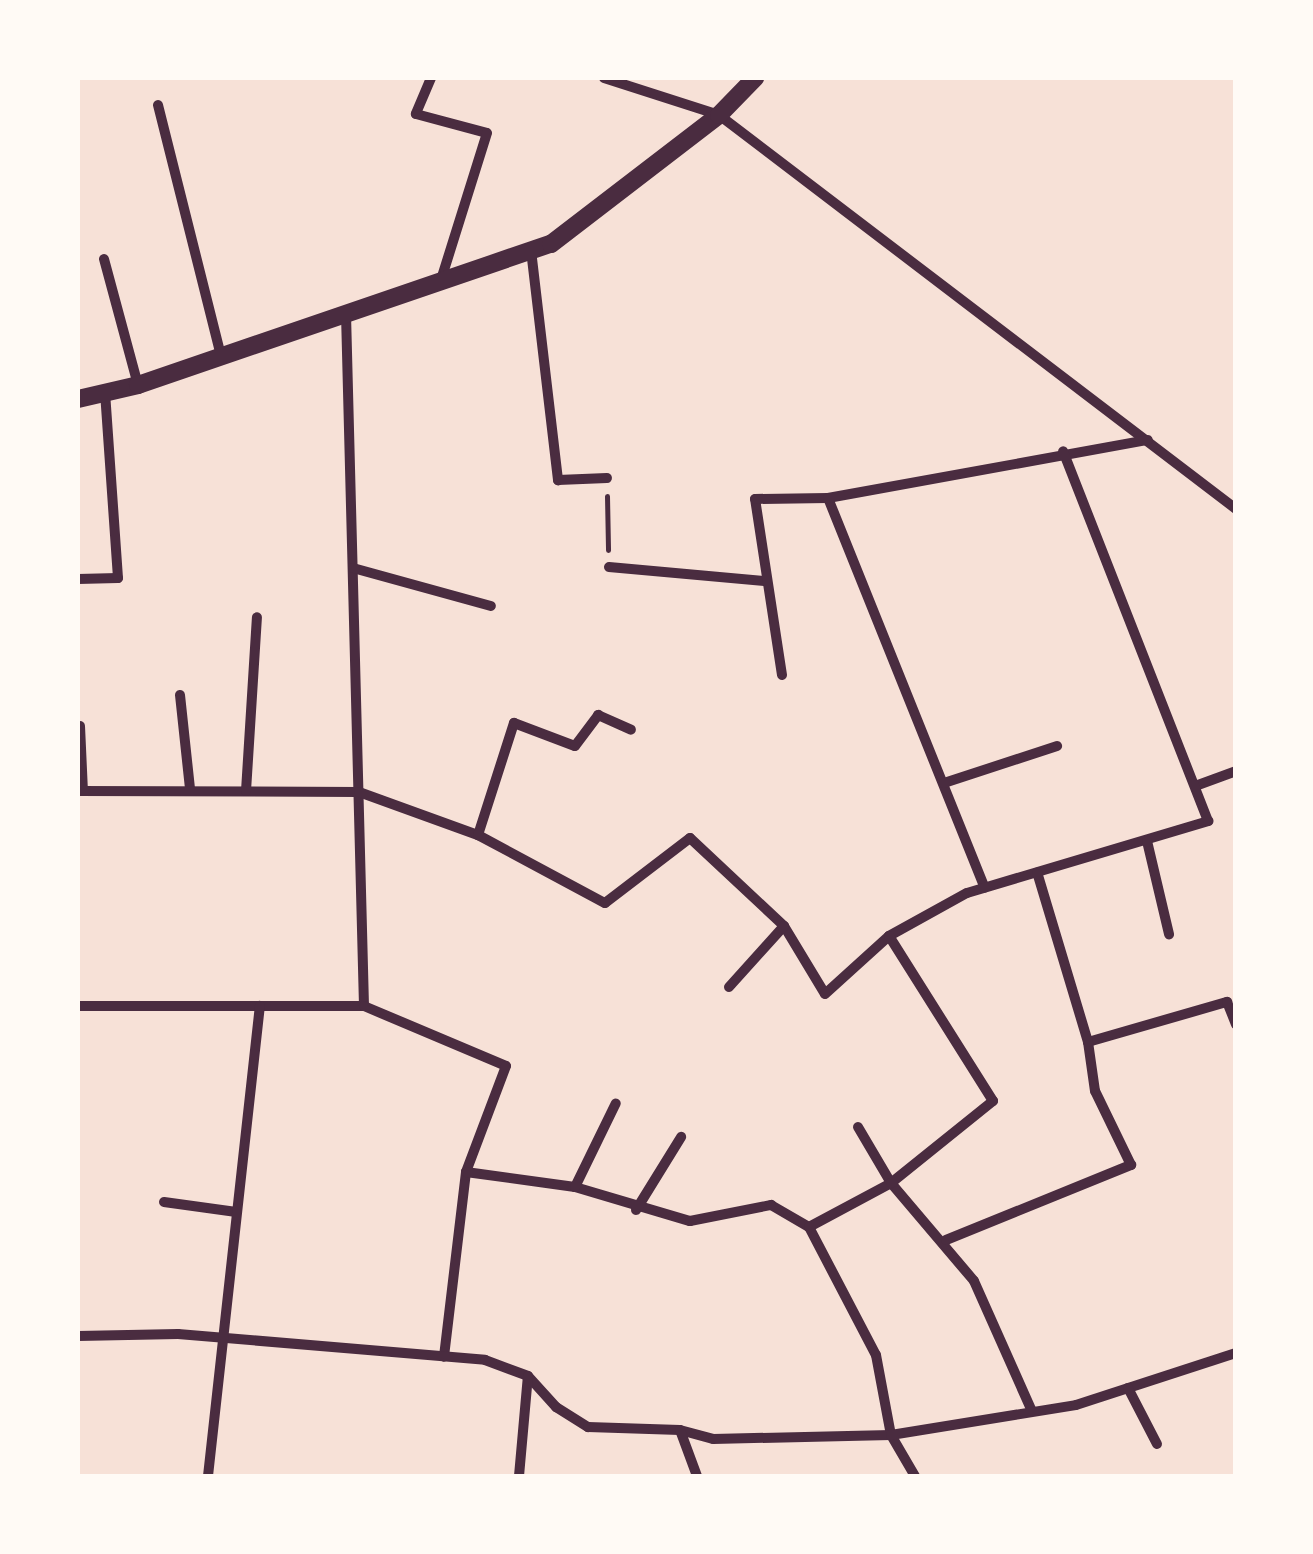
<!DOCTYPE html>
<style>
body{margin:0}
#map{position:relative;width:1313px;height:1554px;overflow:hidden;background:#f7e1d7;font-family:"Sofia Sans Condensed",sans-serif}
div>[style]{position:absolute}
.path>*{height:5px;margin:-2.5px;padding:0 2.5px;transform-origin:2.5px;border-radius:2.5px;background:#4a2c40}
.minor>*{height:10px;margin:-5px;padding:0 5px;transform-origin:5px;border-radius:5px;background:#4a2c40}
.secondary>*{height:18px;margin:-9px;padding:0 9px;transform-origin:9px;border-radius:9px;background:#4a2c40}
span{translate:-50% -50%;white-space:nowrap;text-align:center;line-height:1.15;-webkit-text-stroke:8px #fffaf5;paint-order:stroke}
.frame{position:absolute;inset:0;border:80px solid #fffaf5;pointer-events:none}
</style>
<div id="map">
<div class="path">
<i style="left:607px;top:496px;width:54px;rotate:88.9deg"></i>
</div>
<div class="minor">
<i style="left:431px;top:78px;width:39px;rotate:113deg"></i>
<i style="left:416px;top:114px;width:73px;rotate:15deg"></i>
<i style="left:487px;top:133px;width:154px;rotate:107.4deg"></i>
<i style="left:604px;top:78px;width:121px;rotate:17.8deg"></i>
<i style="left:719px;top:115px;width:650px;rotate:37.31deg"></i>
<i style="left:158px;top:105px;width:259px;rotate:75.9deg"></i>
<i style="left:531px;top:250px;width:232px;rotate:83.3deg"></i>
<i style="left:558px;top:480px;width:49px;rotate:-2.3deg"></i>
<i style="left:104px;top:259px;width:131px;rotate:74.9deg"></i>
<i style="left:346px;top:314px;width:692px;rotate:88.51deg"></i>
<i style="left:828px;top:498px;width:420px;rotate:68.1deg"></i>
<i style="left:609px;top:567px;width:156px;rotate:5.2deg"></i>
<i style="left:353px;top:568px;width:143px;rotate:15.4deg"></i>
<i style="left:78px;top:579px;width:40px;rotate:-1.4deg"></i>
<i style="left:118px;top:578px;width:185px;rotate:-94deg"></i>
<i style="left:782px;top:675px;width:178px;rotate:-98.7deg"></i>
<i style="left:755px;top:499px;width:73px;rotate:-0.8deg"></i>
<i style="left:828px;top:498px;width:325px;rotate:-10.3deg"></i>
<i style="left:180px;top:695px;width:95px;rotate:83.9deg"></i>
<i style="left:80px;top:726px;width:65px;rotate:87.4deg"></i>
<i style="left:944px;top:783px;width:119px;rotate:-18.1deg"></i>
<i style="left:1198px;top:785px;width:40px;rotate:-20.2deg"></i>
<i style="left:78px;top:791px;width:281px;rotate:0.2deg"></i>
<i style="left:359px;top:792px;width:127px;rotate:19.9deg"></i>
<i style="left:478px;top:835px;width:144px;rotate:28.2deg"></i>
<i style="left:605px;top:903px;width:107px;rotate:-37.4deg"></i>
<i style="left:690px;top:838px;width:129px;rotate:43.1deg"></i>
<i style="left:784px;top:926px;width:79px;rotate:58.9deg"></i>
<i style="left:825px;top:994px;width:86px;rotate:-42.2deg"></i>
<i style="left:889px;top:936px;width:89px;rotate:-28.9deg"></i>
<i style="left:967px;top:893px;width:252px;rotate:-16.6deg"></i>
<i style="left:1208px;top:821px;width:397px;rotate:-111.4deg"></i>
<i style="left:246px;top:791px;width:174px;rotate:-86.4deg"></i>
<i style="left:478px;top:835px;width:118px;rotate:-72.2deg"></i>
<i style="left:514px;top:723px;width:65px;rotate:20.7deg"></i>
<i style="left:575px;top:746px;width:39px;rotate:-53deg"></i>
<i style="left:598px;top:715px;width:36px;rotate:24deg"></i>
<i style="left:1147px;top:841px;width:96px;rotate:76.7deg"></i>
<i style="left:729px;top:987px;width:82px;rotate:-48deg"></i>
<i style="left:78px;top:1006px;width:286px"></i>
<i style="left:364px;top:1006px;width:154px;rotate:22.9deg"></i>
<i style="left:506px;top:1066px;width:113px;rotate:110.7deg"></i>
<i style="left:466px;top:1172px;width:186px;rotate:96.8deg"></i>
<i style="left:1088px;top:1042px;width:145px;rotate:-16.1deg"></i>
<i style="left:1227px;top:1002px;width:24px;rotate:68deg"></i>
<i style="left:858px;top:1127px;width:65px;rotate:59.5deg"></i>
<i style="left:891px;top:1183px;width:128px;rotate:49.7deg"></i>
<i style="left:974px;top:1281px;width:142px;rotate:66deg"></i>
<i style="left:466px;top:1172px;width:110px;rotate:7.8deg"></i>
<i style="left:575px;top:1187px;width:120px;rotate:16.5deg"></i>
<i style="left:690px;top:1221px;width:83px;rotate:-11.2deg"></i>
<i style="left:771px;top:1205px;width:44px;rotate:30.1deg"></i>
<i style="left:809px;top:1227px;width:144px;rotate:62.4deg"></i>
<i style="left:876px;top:1355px;width:81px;rotate:79.4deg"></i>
<i style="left:891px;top:1435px;width:48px;rotate:59.7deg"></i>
<i style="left:575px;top:1187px;width:93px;rotate:-64deg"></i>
<i style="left:164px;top:1202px;width:73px;rotate:7.9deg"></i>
<i style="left:636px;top:1210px;width:86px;rotate:-58.3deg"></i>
<i style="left:809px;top:1227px;width:93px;rotate:-28.2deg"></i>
<i style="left:891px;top:1183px;width:131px;rotate:-38.8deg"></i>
<i style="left:993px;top:1101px;width:195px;rotate:-122.2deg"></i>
<i style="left:946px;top:1240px;width:200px;rotate:-22.1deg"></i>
<i style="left:1131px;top:1165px;width:82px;rotate:-115.9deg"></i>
<i style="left:1095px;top:1091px;width:49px;rotate:-98.1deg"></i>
<i style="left:1088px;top:1042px;width:177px;rotate:-106.7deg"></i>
<i style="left:78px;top:1336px;width:100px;rotate:-1.1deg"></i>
<i style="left:178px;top:1334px;width:308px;rotate:4.8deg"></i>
<i style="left:485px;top:1360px;width:46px;rotate:20.4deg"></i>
<i style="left:528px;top:1376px;width:42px;rotate:47.9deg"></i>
<i style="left:556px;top:1407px;width:38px;rotate:32deg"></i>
<i style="left:588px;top:1427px;width:92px;rotate:1.9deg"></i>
<i style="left:680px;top:1430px;width:34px;rotate:15deg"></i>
<i style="left:713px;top:1439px;width:178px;rotate:-1.3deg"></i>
<i style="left:891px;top:1435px;width:187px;rotate:-9.2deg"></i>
<i style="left:1076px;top:1405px;width:168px;rotate:-18deg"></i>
<i style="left:1128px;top:1388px;width:63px;rotate:62.6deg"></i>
<i style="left:680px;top:1430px;width:49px;rotate:69.7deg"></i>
<i style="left:208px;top:1476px;width:473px;rotate:-83.7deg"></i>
<i style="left:519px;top:1476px;width:100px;rotate:-84.9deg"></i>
</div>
<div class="secondary">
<i style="left:78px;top:399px;width:62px;rotate:-13.1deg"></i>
<i style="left:138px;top:385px;width:436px;rotate:-18.9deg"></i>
<i style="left:551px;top:244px;width:212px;rotate:-37.5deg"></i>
<i style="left:719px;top:115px;width:52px;rotate:-45.8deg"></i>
</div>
<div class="frame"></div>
</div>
